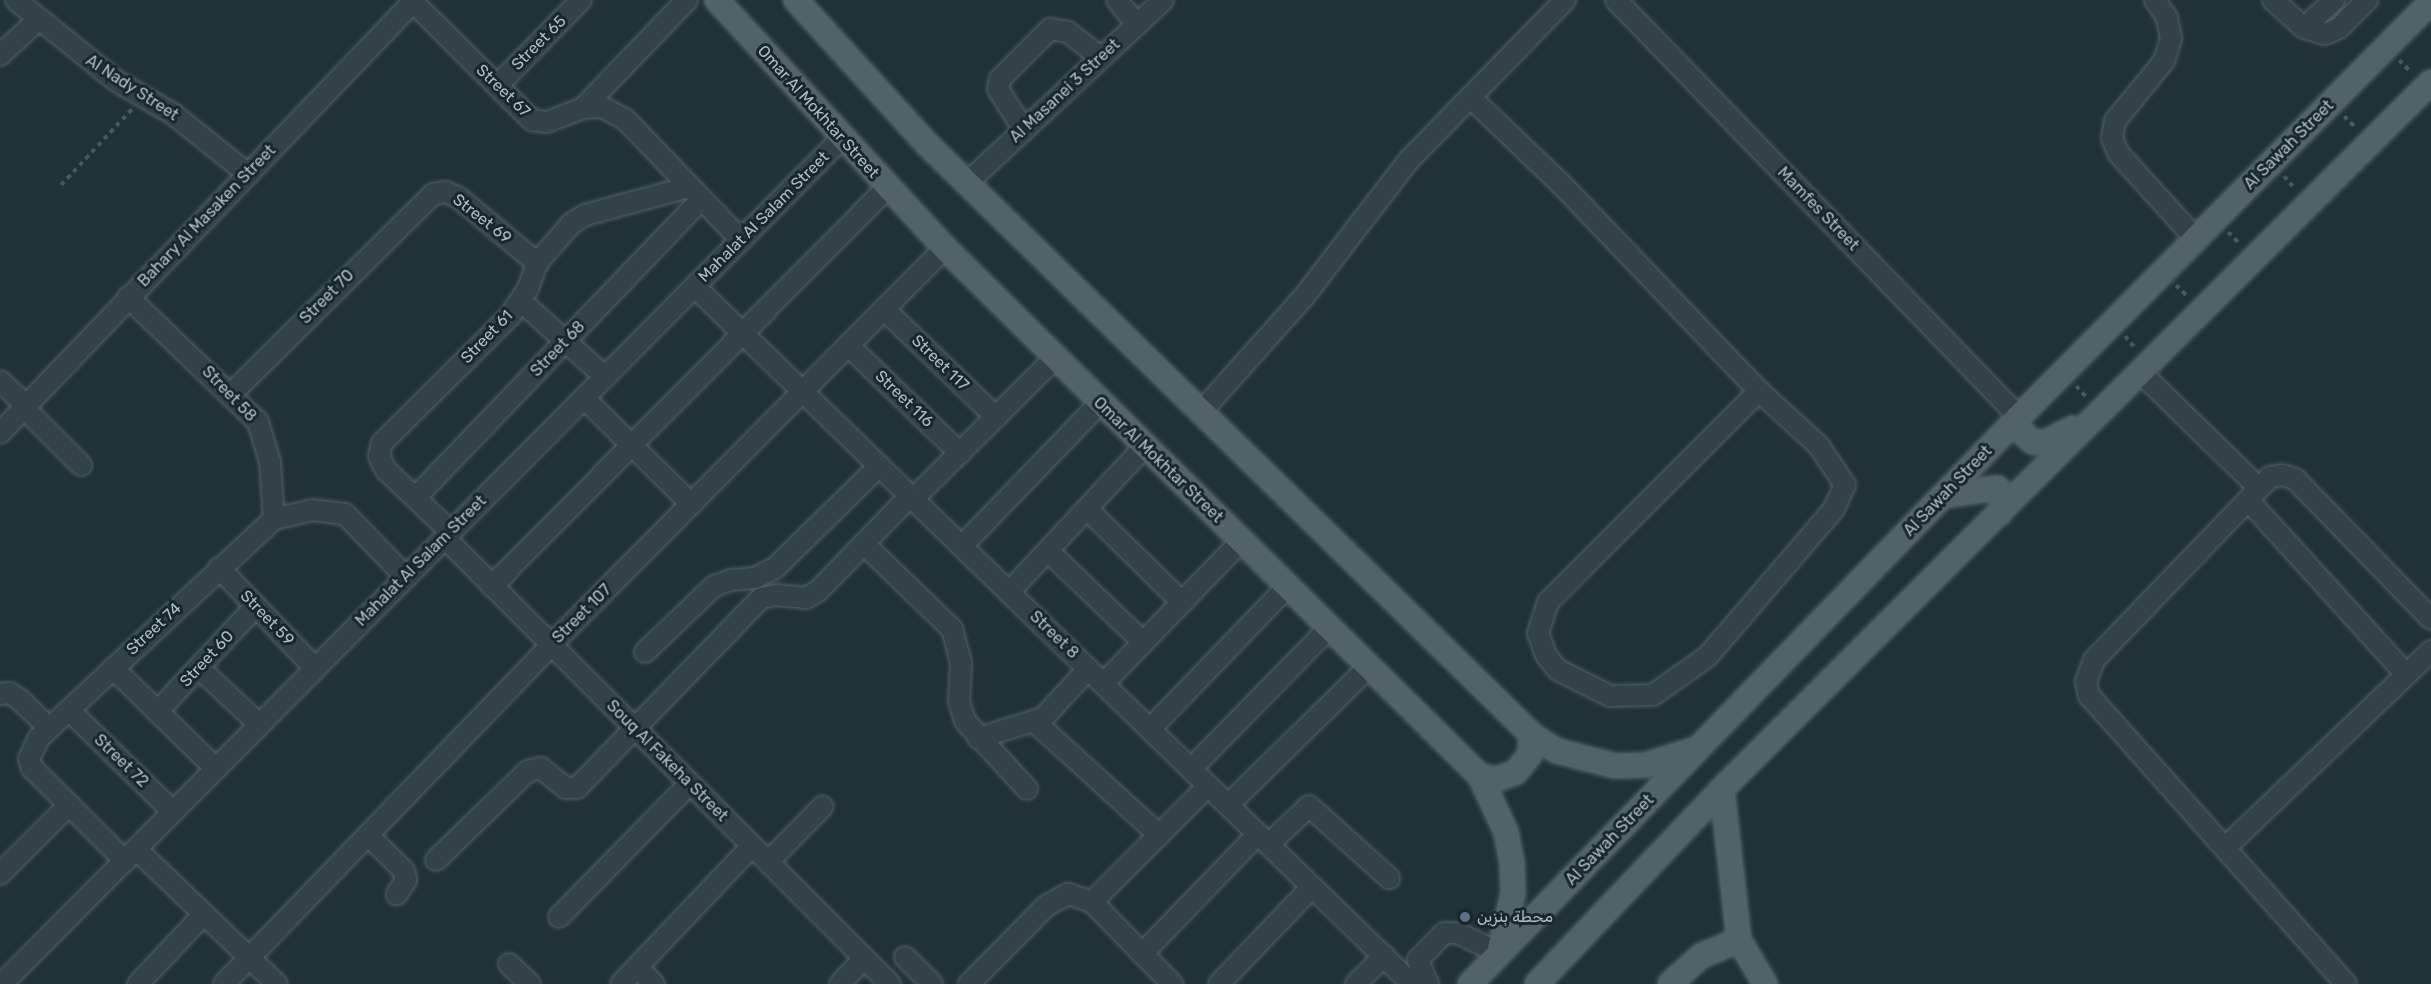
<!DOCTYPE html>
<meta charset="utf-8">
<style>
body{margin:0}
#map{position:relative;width:2431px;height:984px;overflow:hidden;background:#203137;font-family:Rubik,Vazirmatn,sans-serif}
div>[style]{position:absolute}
.path>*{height:4px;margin-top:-2px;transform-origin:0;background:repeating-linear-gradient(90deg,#445a56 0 4.5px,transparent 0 9px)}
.roads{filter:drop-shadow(0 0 2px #516065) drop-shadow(0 0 2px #516065)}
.minor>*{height:20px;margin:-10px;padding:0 10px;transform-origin:10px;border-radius:10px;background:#344248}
.major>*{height:24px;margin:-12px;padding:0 12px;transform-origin:12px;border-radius:12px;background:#526268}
.dots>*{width:16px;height:16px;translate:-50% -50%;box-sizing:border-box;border:3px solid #19272c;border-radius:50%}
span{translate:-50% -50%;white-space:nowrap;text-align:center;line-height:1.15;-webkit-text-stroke:6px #19272c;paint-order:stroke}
.street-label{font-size:16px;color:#aebec4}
.poi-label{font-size:16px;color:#aebec4}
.left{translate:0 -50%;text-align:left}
</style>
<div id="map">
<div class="path">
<i style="left:2399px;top:60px;width:17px;rotate:45deg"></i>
<i style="left:2344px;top:116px;width:17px;rotate:45deg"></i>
<i style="left:2284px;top:176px;width:17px;rotate:50deg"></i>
<i style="left:61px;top:185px;width:104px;rotate:-46.9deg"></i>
<i style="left:2228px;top:232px;width:17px;rotate:45deg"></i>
<i style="left:2176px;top:285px;width:17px;rotate:45deg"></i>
<i style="left:2125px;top:336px;width:17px;rotate:50deg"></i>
<i style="left:2076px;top:386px;width:16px;rotate:47deg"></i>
</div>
<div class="roads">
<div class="minor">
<i style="left:16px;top:0;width:127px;rotate:38.9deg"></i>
<i style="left:115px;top:80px;width:67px;rotate:30.4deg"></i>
<i style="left:173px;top:114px;width:96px;rotate:38.7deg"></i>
<i style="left:1117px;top:0;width:32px;rotate:51deg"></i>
<i style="left:1616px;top:0;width:580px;rotate:45.98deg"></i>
<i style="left:2155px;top:0;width:22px;rotate:56deg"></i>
<i style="left:2167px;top:18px;width:21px;rotate:79deg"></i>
<i style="left:2171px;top:39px;width:23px;rotate:108deg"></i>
<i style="left:2164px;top:61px;width:77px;rotate:129.2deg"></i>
<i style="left:2115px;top:121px;width:17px;rotate:100deg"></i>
<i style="left:2112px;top:138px;width:16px;rotate:68deg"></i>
<i style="left:2118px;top:153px;width:116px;rotate:47.8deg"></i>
<i style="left:2273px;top:0;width:42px;rotate:42.1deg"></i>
<i style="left:2304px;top:28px;width:41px;rotate:-43deg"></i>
<i style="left:413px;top:2px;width:168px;rotate:44.8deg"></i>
<i style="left:532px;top:120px;width:15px;rotate:8deg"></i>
<i style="left:547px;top:122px;width:39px;rotate:-21deg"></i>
<i style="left:583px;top:108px;width:19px;rotate:-3deg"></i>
<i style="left:602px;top:107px;width:26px;rotate:28deg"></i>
<i style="left:625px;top:119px;width:168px;rotate:46.2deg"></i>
<i style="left:2304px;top:28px;width:22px;rotate:16deg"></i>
<i style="left:2325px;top:34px;width:15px;rotate:-23deg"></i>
<i style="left:2339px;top:28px;width:40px;rotate:-45deg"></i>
<i style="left:0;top:55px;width:50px;rotate:-42.6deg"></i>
<i style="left:497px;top:86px;width:120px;rotate:-45.7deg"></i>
<i style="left:1471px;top:98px;width:129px;rotate:43.7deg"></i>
<i style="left:1564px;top:187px;width:282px;rotate:46.3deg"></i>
<i style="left:1759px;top:391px;width:81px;rotate:42.5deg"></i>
<i style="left:1819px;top:446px;width:47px;rotate:56.3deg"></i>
<i style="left:1845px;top:485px;width:26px;rotate:115deg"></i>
<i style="left:1834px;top:509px;width:194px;rotate:130.6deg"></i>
<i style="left:1708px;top:656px;width:67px;rotate:144.7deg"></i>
<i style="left:1653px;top:695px;width:43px;rotate:178.7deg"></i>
<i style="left:1610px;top:696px;width:58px;rotate:-153.4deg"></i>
<i style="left:1558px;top:670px;width:19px;rotate:-129deg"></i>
<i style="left:1546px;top:655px;width:23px;rotate:-110deg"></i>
<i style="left:1538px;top:633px;width:33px;rotate:-72deg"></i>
<i style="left:1548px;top:602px;width:298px;rotate:-45deg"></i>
<i style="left:583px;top:108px;width:150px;rotate:-46.1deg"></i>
<i style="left:1024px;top:130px;width:49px;rotate:-122.4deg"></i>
<i style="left:998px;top:89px;width:10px;rotate:-79deg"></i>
<i style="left:1000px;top:79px;width:71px;rotate:-45deg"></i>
<i style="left:1050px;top:29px;width:18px;rotate:9deg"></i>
<i style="left:1068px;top:32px;width:42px;rotate:38.2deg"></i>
<i style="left:967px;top:183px;width:268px;rotate:-43deg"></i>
<i style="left:695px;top:287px;width:1000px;rotate:44.19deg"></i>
<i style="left:128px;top:297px;width:180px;rotate:43.9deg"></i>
<i style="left:258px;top:422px;width:42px;rotate:73.3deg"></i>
<i style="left:270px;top:462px;width:57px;rotate:86deg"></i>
<i style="left:521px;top:301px;width:113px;rotate:42.1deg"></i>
<i style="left:884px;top:309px;width:156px;rotate:44deg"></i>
<i style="left:848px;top:345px;width:156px;rotate:44deg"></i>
<i style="left:2140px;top:372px;width:166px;rotate:44.3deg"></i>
<i style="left:0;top:381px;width:35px;rotate:43deg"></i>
<i style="left:231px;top:394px;width:284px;rotate:-44.7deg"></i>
<i style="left:433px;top:194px;width:13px;rotate:-9deg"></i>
<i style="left:446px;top:192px;width:14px;rotate:25deg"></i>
<i style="left:459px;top:198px;width:102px;rotate:39.8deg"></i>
<i style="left:584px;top:398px;width:151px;rotate:44.7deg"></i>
<i style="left:24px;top:408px;width:81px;rotate:45deg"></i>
<i style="left:1201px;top:412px;width:153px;rotate:-48.2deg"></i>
<i style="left:1303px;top:298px;width:173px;rotate:-52.5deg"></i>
<i style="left:1408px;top:161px;width:225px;rotate:-45.7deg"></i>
<i style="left:0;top:433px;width:600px;rotate:-46.22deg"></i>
<i style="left:415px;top:498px;width:413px;rotate:-46.2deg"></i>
<i style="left:913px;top:499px;width:200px;rotate:-44.8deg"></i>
<i style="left:2248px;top:500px;width:235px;rotate:47.8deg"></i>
<i style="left:1087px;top:509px;width:133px;rotate:44.4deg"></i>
<i style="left:451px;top:532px;width:90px;rotate:-136.4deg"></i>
<i style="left:386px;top:470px;width:16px;rotate:-117deg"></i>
<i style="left:379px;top:456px;width:13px;rotate:-77deg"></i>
<i style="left:382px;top:443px;width:180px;rotate:-44.8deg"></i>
<i style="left:510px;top:316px;width:33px;rotate:-57deg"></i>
<i style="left:528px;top:288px;width:27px;rotate:-70deg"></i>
<i style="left:537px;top:263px;width:52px;rotate:-48.9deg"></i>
<i style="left:571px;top:224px;width:17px;rotate:-33deg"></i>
<i style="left:585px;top:215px;width:108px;rotate:-15.1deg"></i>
<i style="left:445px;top:538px;width:630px;rotate:45.06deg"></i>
<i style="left:864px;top:544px;width:122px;rotate:44deg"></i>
<i style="left:952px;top:629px;width:35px;rotate:75deg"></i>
<i style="left:961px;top:663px;width:38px;rotate:93deg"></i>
<i style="left:959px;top:701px;width:21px;rotate:73deg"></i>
<i style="left:965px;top:721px;width:92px;rotate:47.6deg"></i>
<i style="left:962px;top:546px;width:199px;rotate:-46deg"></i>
<i style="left:1048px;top:551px;width:132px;rotate:43.8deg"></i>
<i style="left:219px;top:568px;width:139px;rotate:46.2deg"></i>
<i style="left:492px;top:586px;width:561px;rotate:-45.22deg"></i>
<i style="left:1009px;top:592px;width:200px;rotate:-47deg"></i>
<i style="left:645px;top:652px;width:95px;rotate:-43.7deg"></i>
<i style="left:714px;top:586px;width:18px;rotate:-19deg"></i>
<i style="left:731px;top:580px;width:24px;rotate:-5deg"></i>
<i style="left:755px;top:578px;width:22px;rotate:-27deg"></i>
<i style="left:775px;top:568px;width:146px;rotate:-44.4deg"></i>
<i style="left:113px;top:668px;width:144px;rotate:44.4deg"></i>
<i style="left:199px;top:668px;width:83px;rotate:43.1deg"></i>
<i style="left:1103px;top:684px;width:199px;rotate:-46deg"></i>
<i style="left:0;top:694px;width:10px;rotate:-6deg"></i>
<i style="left:10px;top:693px;width:11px;rotate:34deg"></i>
<i style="left:19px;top:699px;width:42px;rotate:44deg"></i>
<i style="left:69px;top:710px;width:146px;rotate:44.4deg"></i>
<i style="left:157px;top:712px;width:145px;rotate:-47deg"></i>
<i style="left:1035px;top:722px;width:168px;rotate:42.3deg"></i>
<i style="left:1150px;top:729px;width:197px;rotate:-46deg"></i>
<i style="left:978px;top:738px;width:68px;rotate:-17.1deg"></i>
<i style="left:1043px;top:718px;width:67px;rotate:-47.4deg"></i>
<i style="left:1191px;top:769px;width:197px;rotate:-45.6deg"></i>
<i style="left:1228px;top:805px;width:199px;rotate:-44.4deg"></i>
<i style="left:369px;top:836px;width:49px;rotate:45deg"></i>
<i style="left:404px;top:871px;width:9px;rotate:77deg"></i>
<i style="left:406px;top:880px;width:17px;rotate:123deg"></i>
<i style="left:1269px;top:844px;width:55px;rotate:-43.5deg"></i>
<i style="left:1309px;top:806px;width:108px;rotate:42deg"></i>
<i style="left:2226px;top:847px;width:284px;rotate:-43.7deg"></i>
<i style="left:136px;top:849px;width:195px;rotate:43.8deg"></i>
<i style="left:436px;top:860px;width:128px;rotate:-44.1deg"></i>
<i style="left:528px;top:771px;width:13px;rotate:-13deg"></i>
<i style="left:541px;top:768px;width:32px;rotate:39deg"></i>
<i style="left:566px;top:788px;width:11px"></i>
<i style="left:577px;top:788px;width:264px;rotate:-45.9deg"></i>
<i style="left:761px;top:598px;width:16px;rotate:-11deg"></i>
<i style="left:777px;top:595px;width:29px;rotate:6deg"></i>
<i style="left:806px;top:598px;width:14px;rotate:-30deg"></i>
<i style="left:818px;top:591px;width:132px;rotate:-45.9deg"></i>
<i style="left:125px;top:861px;width:132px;rotate:-135deg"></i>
<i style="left:32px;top:768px;width:9px;rotate:-108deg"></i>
<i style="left:29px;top:759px;width:23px;rotate:-65deg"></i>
<i style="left:39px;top:738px;width:321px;rotate:-43deg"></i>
<i style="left:274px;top:519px;width:39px;rotate:-13deg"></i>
<i style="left:312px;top:510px;width:33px;rotate:7deg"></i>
<i style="left:345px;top:514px;width:88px;rotate:45.9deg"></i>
<i style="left:768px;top:862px;width:78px;rotate:-45.5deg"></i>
<i style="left:0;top:874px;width:98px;rotate:-45deg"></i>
<i style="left:1092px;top:902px;width:164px;rotate:-45deg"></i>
<i style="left:559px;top:917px;width:187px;rotate:-45.6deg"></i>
<i style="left:1142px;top:954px;width:167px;rotate:-46deg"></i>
<i style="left:905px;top:957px;width:38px;rotate:45deg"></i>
<i style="left:509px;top:964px;width:29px;rotate:44deg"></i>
<i style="left:637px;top:967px;width:24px;rotate:45deg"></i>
<i style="left:2px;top:984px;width:1191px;rotate:-45.2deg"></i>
<i style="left:138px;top:984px;width:96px;rotate:-46.7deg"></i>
<i style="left:224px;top:984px;width:470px;rotate:-46deg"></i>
<i style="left:550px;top:646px;width:561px;rotate:-45.22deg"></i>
<i style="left:621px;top:984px;width:190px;rotate:-46.5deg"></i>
<i style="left:840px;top:984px;width:35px;rotate:-47deg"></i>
<i style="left:969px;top:984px;width:110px;rotate:-45.4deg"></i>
<i style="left:1046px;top:906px;width:25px;rotate:-29deg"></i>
<i style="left:1068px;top:894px;width:25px;rotate:18deg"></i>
<i style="left:1092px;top:902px;width:115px;rotate:45.7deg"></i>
<i style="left:1219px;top:984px;width:134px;rotate:-46.2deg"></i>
<i style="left:1356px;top:984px;width:40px;rotate:-45deg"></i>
<i style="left:1428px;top:984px;width:26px;rotate:-113deg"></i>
<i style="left:1418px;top:960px;width:37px;rotate:-46deg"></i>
<i style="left:1444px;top:933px;width:14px"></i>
<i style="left:1458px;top:933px;width:46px;rotate:26deg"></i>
<i style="left:2346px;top:984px;width:386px;rotate:-131.7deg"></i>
<i style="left:2089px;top:696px;width:14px;rotate:-102deg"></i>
<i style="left:2086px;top:682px;width:23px;rotate:-70deg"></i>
<i style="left:2094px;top:660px;width:254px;rotate:-46.1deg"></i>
<i style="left:2270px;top:477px;width:12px;rotate:-9deg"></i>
<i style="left:2282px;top:475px;width:14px;rotate:17deg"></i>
<i style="left:2295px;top:479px;width:195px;rotate:45.8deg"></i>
</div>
<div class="major">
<i style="left:717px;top:0;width:337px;rotate:47.4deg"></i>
<i style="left:945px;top:248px;width:752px;rotate:44.62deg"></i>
<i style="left:1480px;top:776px;width:62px;rotate:65.1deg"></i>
<i style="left:1506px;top:832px;width:32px;rotate:79deg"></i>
<i style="left:1512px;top:863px;width:30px;rotate:88deg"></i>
<i style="left:1513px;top:893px;width:57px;rotate:103.1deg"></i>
<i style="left:796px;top:0;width:195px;rotate:47.7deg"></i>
<i style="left:927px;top:144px;width:846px;rotate:44.33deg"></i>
<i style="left:1532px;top:735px;width:30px;rotate:33deg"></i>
<i style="left:1557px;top:751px;width:61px;rotate:14.3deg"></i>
<i style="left:1616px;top:766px;width:30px;rotate:-2deg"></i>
<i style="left:1646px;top:765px;width:52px;rotate:-17.7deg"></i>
<i style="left:2019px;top:417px;width:13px;rotate:90deg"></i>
<i style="left:2019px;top:430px;width:18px;rotate:41deg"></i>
<i style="left:2033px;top:442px;width:13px"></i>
<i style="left:2046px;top:442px;width:30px;rotate:-27deg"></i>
<i style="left:1943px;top:496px;width:55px;rotate:-8.4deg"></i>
<i style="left:1997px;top:488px;width:14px;rotate:56deg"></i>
<i style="left:2005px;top:500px;width:15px;rotate:113deg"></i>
<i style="left:1480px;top:776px;width:17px;rotate:10deg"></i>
<i style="left:1497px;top:779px;width:20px;rotate:-20deg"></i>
<i style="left:1516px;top:772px;width:21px;rotate:-51deg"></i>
<i style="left:1529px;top:756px;width:21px;rotate:-82deg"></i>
<i style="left:1722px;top:789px;width:152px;rotate:83.6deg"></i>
<i style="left:1739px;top:940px;width:51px;rotate:59.4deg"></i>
<i style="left:1470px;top:984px;width:789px;rotate:-45.92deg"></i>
<i style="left:2019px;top:417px;width:585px;rotate:-45.21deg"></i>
<i style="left:1537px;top:984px;width:269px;rotate:-46.5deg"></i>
<i style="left:1722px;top:789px;width:1001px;rotate:-44.92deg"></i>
<i style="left:1670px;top:984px;width:42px;rotate:-42.1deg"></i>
<i style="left:1701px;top:956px;width:41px;rotate:-22.8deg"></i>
</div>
</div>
<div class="dots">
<i style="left:1465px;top:917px;background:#5c6f8a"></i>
</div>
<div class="street-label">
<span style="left:539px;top:43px;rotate:-45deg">Street 65</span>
<span style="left:132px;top:88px;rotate:33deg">Al Nady Street</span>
<span style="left:503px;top:91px;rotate:44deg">Street 67</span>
<span style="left:1065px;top:91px;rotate:-43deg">Al Masanei 3 Street</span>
<span style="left:818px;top:112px;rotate:48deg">Omar Al Mokhtar Street</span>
<span style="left:2289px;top:145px;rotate:-45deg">Al Sawah Street</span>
<span style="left:1818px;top:209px;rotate:46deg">Mamfes Street</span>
<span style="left:207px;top:216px;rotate:-46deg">Bahary Al Masaken Street</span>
<span style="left:764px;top:217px;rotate:-45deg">Mahalat Al Salam Street</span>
<span style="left:482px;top:219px;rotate:38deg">Street 69</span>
<span style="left:327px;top:297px;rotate:-45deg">Street 70</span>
<span style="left:487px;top:337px;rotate:-46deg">Street 61</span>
<span style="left:558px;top:349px;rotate:-46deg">Street 68</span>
<span style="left:940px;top:363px;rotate:44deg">Street 117</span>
<span style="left:229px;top:394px;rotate:46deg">Street 58</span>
<span style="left:904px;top:399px;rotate:44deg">Street 116</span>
<span style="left:1158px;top:460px;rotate:44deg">Omar Al Mokhtar Street</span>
<span style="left:1948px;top:491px;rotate:-46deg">Al Sawah Street</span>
<span style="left:421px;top:561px;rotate:-45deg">Mahalat Al Salam Street</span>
<span style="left:582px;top:614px;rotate:-45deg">Street 107</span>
<span style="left:267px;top:618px;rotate:46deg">Street 59</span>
<span style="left:154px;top:629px;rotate:-43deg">Street 74</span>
<span style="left:1054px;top:635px;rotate:44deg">Street 8</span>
<span style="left:207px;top:659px;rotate:-47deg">Street 60</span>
<span style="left:121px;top:761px;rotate:44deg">Street 72</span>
<span style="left:667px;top:761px;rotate:45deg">Souq Al Fakeha Street</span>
<span style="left:1610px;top:840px;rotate:-46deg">Al Sawah Street</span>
</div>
<div class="poi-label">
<span class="left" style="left:1477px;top:917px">محطة بنزين</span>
</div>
</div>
